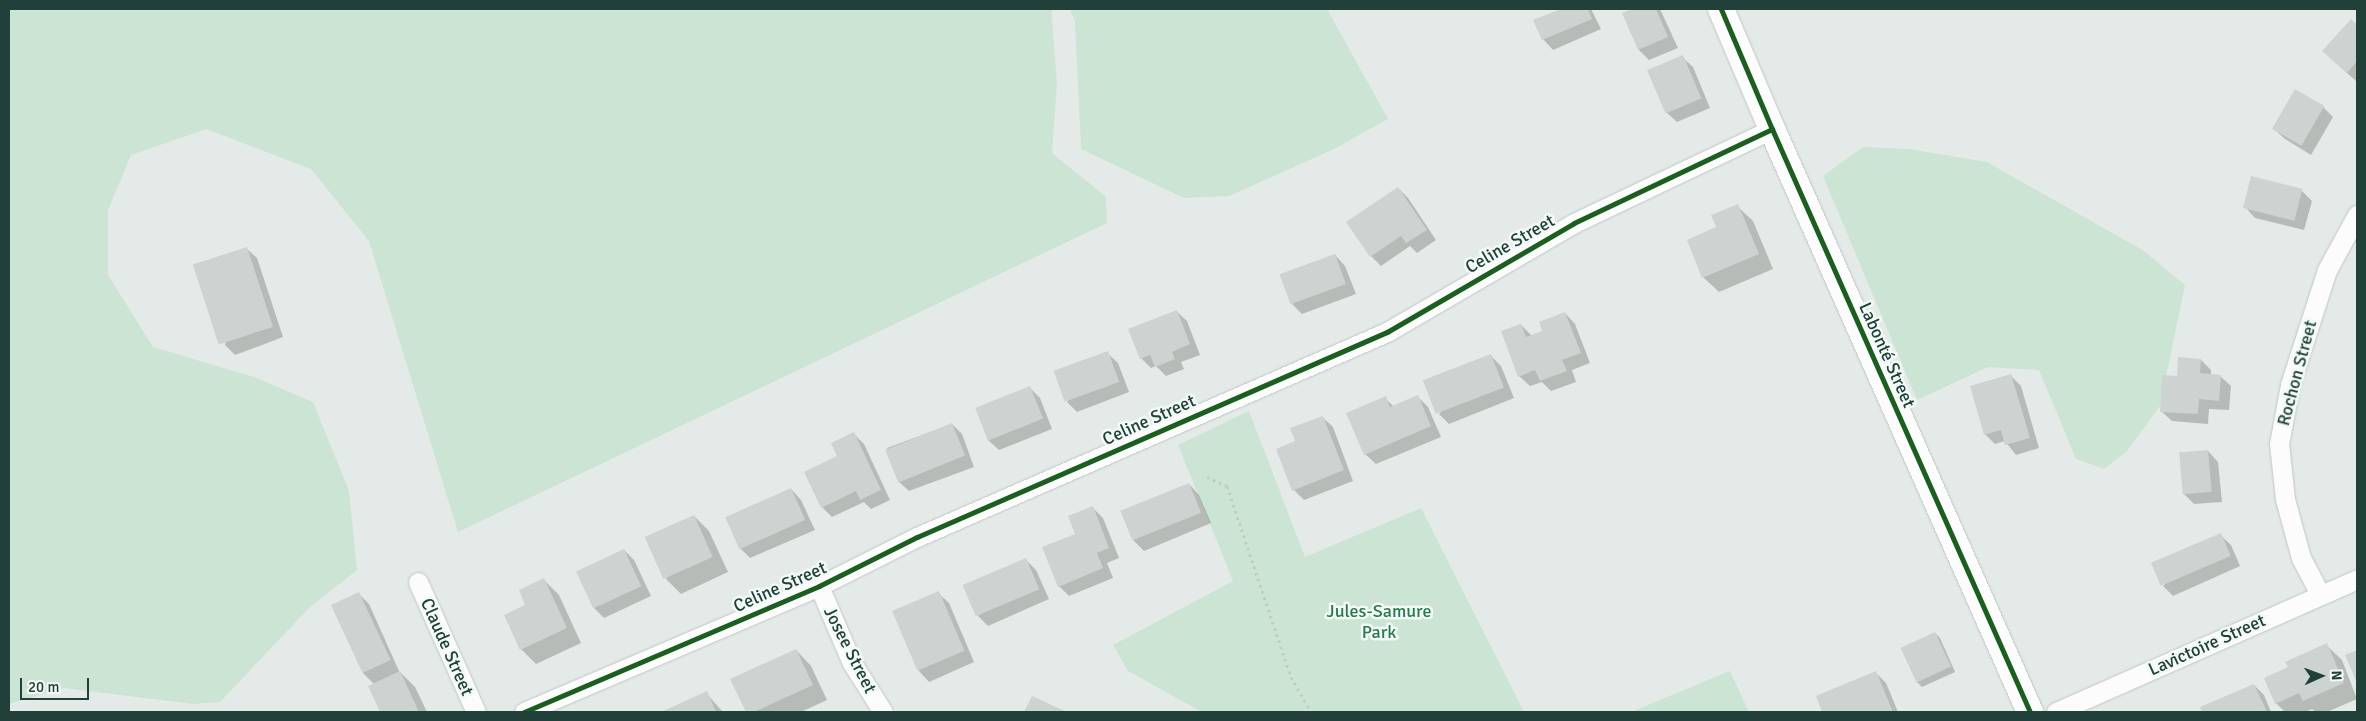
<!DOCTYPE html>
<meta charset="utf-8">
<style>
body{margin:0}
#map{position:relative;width:2366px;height:721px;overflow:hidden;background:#e4eae7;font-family:Signika,sans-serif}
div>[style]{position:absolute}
.green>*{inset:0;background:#cce4d4}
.shadow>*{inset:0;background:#0003}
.building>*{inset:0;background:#ccd3d0;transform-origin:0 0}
.path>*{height:3px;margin-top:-1.5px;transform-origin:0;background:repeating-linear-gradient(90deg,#c1cac8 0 2.5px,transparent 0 6.5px)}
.roads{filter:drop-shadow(0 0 1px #c1c7c5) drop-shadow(0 0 1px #c1c7c5)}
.street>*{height:19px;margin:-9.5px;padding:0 9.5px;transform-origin:9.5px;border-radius:9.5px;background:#fbfcfb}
.secondary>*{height:26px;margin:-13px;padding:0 13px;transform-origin:13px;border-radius:13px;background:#fbfcfb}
.cycleway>*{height:5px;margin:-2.5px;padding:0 2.5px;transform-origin:2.5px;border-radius:2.5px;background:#1b5e20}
span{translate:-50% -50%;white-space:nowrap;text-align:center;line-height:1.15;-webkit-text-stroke:5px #f2f9f6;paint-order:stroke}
.street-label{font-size:18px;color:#204039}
.park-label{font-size:18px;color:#277a4b}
.frame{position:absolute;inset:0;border:10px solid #204039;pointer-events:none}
.north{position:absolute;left:2296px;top:651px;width:50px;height:50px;-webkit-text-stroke:4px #f2f9f6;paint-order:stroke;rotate:88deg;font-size:14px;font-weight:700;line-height:20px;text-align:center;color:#204039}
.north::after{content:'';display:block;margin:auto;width:18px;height:22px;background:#204039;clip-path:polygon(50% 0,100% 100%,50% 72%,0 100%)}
.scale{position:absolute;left:20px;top:678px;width:69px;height:22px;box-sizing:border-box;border:2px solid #204039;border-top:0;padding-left:6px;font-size:15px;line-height:18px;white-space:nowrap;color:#204039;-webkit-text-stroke:4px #f2f9f6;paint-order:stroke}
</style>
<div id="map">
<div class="green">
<div style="clip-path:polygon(9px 9px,1051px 9px,1057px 83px,1052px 153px,1106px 197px,1107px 223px,458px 532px,369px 241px,311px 169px,206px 129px,131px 155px,108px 210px,108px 275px,153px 347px,254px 377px,313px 402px,349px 491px,357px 570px,310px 607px,220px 702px,193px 704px,64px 688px,9px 704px)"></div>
<div style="clip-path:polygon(1070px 9px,1327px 9px,1388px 119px,1334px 149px,1229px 196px,1184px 198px,1081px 149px,1075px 21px)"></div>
<div style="clip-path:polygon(1863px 147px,1909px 149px,1987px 162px,2144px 251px,2185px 285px,2160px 406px,2127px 451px,2104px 469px,2076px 459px,2039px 370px,1988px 367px,1917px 400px,1823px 176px)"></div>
<div style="clip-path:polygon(1249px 411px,1305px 557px,1421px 508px,1524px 712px,1202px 712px,1128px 671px,1113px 645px,1233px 581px,1178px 445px)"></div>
<div style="clip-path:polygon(1730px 671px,1749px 712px,1631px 712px)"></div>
</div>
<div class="shadow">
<div style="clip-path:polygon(1564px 9px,1591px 9px,1601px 29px,1553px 50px,1543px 39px,1535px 21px)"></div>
<div style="clip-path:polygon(1635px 9px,1660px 9px,1678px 48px,1649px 60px,1639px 50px,1624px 14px)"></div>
<div style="clip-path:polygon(2351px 21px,2357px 26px,2357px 82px,2334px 61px)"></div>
<div style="clip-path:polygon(1682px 57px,1693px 67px,1710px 108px,1677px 122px,1666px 112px)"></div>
<div style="clip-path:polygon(2323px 107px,2333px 117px,2311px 155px,2285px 139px,2274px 129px)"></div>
<div style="clip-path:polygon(1398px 188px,1408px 198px,1436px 240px,1417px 253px,1410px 246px,1381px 266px,1371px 256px)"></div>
<div style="clip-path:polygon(2301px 190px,2312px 201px,2304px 230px,2255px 218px,2245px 207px)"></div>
<div style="clip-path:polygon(1737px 206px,1753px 221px,1773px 269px,1719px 292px,1703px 277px,1718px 228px)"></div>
<div style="clip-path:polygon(246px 248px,257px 258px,283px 337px,235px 355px,225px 345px)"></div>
<div style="clip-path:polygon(1335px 255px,1345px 266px,1356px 294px,1302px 314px,1292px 304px)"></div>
<div style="clip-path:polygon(1176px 311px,1187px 321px,1200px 355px,1181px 362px,1184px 369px,1166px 376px,1156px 366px,1151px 368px,1141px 358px)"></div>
<div style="clip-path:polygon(1565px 313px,1575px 324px,1590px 363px,1572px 370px,1576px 382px,1551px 391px,1542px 382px,1530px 386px,1519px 376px,1521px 325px,1532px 336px,1544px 331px)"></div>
<div style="clip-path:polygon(1107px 353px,1118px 363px,1129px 392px,1077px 412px,1067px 402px)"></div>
<div style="clip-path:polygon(1491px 356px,1501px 366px,1514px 398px,1449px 424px,1439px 414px)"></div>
<div style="clip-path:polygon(2201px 360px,2211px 370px,2211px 375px,2220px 376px,2231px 386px,2229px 410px,2209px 409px,2208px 424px,2172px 421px,2161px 411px)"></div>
<div style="clip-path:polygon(2011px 376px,2021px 386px,2039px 448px,2016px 455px,2005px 441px,1995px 444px,1985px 434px)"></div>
<div style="clip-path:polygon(1030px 388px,1040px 398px,1052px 429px,999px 450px,988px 440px,976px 409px)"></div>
<div style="clip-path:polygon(1418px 397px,1428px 407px,1441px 437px,1376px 464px,1365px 454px,1385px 398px,1394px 407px)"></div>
<div style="clip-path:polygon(1322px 417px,1333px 427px,1353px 481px,1304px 500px,1294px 490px)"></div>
<div style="clip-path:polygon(952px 424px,962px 434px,974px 467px,909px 491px,898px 481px,887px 448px)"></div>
<div style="clip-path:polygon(854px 434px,864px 444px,890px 500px,871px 509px,864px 502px,832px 517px,822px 507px,839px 456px)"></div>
<div style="clip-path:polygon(2208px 451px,2218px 462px,2222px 502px,2194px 504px,2184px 494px)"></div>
<div style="clip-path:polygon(1189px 484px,1199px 495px,1211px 523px,1144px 551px,1134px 541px,1122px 512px)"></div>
<div style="clip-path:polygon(791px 489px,801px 500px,815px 530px,750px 558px,740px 548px)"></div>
<div style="clip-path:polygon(1092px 507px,1103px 518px,1119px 558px,1107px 563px,1113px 578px,1069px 596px,1059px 586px,1077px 534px)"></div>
<div style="clip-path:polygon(694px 516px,709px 531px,728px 572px,681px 594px,666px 579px)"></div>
<div style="clip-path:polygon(2220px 535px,2231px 545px,2240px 566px,2173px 596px,2163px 586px)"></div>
<div style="clip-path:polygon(624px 550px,634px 560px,651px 596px,604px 618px,594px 608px,577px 572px)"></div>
<div style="clip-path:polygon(1025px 559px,1036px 570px,1049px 599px,988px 626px,978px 616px)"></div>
<div style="clip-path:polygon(544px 580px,559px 595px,581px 643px,536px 664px,521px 649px,527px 605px)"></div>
<div style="clip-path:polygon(938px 593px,949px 603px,974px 662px,929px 682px,919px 671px,894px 612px)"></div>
<div style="clip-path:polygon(359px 594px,369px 604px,399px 671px,415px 687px,427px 712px,381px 712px,369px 686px,374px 684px,363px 673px)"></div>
<div style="clip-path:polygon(1935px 633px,1940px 638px,1955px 672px,1922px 687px,1917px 682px)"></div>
<div style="clip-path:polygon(2326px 645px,2342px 660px,2357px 699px,2327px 712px,2316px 712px,2312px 709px,2305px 712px,2285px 712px,2276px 703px,2289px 668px)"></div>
<div style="clip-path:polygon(796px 650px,811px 666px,827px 700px,801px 712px,747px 712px,732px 680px)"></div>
<div style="clip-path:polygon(1876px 673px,1886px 683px,1898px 712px,1824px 712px,1817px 697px)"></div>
<div style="clip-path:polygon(2254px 685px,2264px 695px,2271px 712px,2204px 712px,2202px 708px)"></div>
<div style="clip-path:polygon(706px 693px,723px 712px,664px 712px)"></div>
</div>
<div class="building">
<div style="clip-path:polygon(1561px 9px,1588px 9px,1592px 19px,1542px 40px,1533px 20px)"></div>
<div style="clip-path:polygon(1632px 9px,1656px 9px,1668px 37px,1638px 50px,1622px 13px)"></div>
<div style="clip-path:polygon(2351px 19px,2357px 25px,2357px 61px,2347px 73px,2322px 51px)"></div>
<div style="left:1683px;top:55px;width:47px;height:39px;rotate:67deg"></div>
<div style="left:2295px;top:89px;width:34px;height:46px;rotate:30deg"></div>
<div style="left:2251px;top:176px;width:53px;height:33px;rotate:14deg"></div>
<div style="clip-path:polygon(1398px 187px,1427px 230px,1406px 243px,1401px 236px,1370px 257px,1346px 222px)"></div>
<div style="clip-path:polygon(1738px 204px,1759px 254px,1702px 278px,1687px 240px,1716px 227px,1711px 215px)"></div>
<div style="left:247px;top:247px;width:84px;height:57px;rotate:72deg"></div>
<div style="left:1335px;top:254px;width:32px;height:59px;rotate:70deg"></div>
<div style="clip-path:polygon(1177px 310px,1190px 344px,1172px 352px,1175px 359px,1155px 367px,1150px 355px,1140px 359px,1128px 329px)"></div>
<div style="clip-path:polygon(1565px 312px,1581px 353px,1562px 360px,1567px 371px,1540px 381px,1535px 370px,1518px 377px,1501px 331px,1521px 324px,1526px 337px,1542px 331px,1539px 322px)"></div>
<div style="left:1108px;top:351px;width:33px;height:58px;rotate:70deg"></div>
<div style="left:1491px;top:354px;width:36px;height:73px;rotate:69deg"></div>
<div style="clip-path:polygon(2178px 357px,2201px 359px,2200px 373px,2221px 375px,2219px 401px,2199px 399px,2198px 414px,2160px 412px,2162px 375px,2177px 376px)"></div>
<div style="clip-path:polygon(2011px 374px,2030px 438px,2005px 445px,2001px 430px,1984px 435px,1970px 386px)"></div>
<div style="left:1030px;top:386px;width:35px;height:59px;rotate:68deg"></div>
<div style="clip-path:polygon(1418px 395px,1431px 426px,1364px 455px,1346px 413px,1386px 396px,1390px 407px)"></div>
<div style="clip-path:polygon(1323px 416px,1344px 470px,1292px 491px,1276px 449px,1295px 441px,1290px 428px)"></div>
<div style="left:952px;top:423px;width:35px;height:72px;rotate:68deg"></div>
<div style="clip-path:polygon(854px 432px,881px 490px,860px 500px,856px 491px,821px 508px,804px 472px,837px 456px,831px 443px)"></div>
<div style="left:2208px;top:450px;width:42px;height:29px;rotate:85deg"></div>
<div style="left:1189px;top:483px;width:32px;height:74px;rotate:68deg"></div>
<div style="left:791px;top:488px;width:35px;height:72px;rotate:66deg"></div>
<div style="clip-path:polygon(1093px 506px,1109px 548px,1097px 553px,1103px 568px,1058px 587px,1042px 547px,1075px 534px,1068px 516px)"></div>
<div style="left:694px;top:515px;width:46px;height:54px;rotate:66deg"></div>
<div style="left:2221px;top:533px;width:25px;height:76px;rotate:67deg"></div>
<div style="left:624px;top:549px;width:41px;height:53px;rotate:65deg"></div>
<div style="left:1026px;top:558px;width:34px;height:69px;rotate:67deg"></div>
<div style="clip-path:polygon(544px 578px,567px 628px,520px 650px,504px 615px,525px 605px,519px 590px)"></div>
<div style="left:939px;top:591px;width:65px;height:51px;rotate:67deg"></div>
<div style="left:359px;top:592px;width:75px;height:31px;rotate:65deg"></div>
<div style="left:1935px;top:632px;width:38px;height:38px;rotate:65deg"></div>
<div style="clip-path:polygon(2327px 643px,2344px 683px,2303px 701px,2299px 693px,2275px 704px,2264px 678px,2288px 667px,2285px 662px)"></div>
<div style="clip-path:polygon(796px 649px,813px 685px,754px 712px,746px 712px,730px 679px)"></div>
<div style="clip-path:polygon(2357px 650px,2357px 683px,2345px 655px)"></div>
<div style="clip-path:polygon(400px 671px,419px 712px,380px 712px,368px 686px)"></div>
<div style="clip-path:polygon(1876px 671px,1893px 712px,1822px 712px,1816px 696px)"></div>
<div style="clip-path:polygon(2254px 684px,2267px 712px,2202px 712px,2200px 707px)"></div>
<div style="clip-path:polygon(707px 691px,716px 712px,661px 712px)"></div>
<div style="clip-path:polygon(1032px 696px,1067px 712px,1024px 712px)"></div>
</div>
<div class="path">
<div style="left:1207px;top:477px;width:22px;rotate:24deg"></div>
<div style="left:1227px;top:486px;width:201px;rotate:71.5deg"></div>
<div style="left:1291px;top:677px;width:40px;rotate:60.3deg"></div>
</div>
<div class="roads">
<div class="street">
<div style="left:418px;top:582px;width:142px;rotate:66deg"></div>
<div style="left:819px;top:586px;width:84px;rotate:66.8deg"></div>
<div style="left:852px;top:663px;width:58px;rotate:57.7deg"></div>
<div style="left:2320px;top:594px;width:41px;rotate:-117.8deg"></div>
<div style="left:2301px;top:558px;width:61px;rotate:-105.2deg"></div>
<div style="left:2285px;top:499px;width:55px;rotate:-96.2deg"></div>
<div style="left:2279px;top:444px;width:60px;rotate:-79.4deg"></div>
<div style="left:2290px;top:385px;width:121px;rotate:-72.2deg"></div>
<div style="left:2327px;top:270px;width:63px;rotate:-61.4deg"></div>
<div style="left:524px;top:712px;width:321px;rotate:-23.1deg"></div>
<div style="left:819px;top:586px;width:110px;rotate:-26.6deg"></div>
<div style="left:917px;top:537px;width:513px;rotate:-23.57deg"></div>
<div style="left:1387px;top:332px;width:216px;rotate:-30.2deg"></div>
<div style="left:1574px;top:223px;width:219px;rotate:-25.4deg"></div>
<div style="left:2056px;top:712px;width:329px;rotate:-23.8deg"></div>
</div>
<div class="secondary">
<div style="left:1721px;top:9px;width:130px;rotate:67deg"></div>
<div style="left:1772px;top:129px;width:638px;rotate:66.13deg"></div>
</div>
</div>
<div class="cycleway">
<div style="left:1721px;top:9px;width:130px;rotate:67deg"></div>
<div style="left:1772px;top:129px;width:638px;rotate:66.13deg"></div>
<div style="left:524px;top:712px;width:321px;rotate:-23.1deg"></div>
<div style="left:819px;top:586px;width:110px;rotate:-26.6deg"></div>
<div style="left:917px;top:537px;width:513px;rotate:-23.57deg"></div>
<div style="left:1387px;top:332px;width:216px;rotate:-30.2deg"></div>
<div style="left:1574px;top:223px;width:219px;rotate:-25.4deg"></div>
</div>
<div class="street-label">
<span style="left:1510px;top:244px;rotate:-30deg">Celine Street</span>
<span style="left:1887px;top:355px;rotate:66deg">Labonté Street</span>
<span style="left:2297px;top:373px;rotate:-75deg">Rochon Street</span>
<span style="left:1149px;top:420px;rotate:-24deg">Celine Street</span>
<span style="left:780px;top:587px;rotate:-24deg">Celine Street</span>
<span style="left:2207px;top:645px;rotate:-24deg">Lavictoire Street</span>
<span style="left:447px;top:647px;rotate:66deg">Claude Street</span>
<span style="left:850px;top:650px;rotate:63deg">Josee Street</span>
</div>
<div class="park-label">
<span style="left:1379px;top:622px">Jules-Samure<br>Park</span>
</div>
<div class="frame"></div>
<div class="north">N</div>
<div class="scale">20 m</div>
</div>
